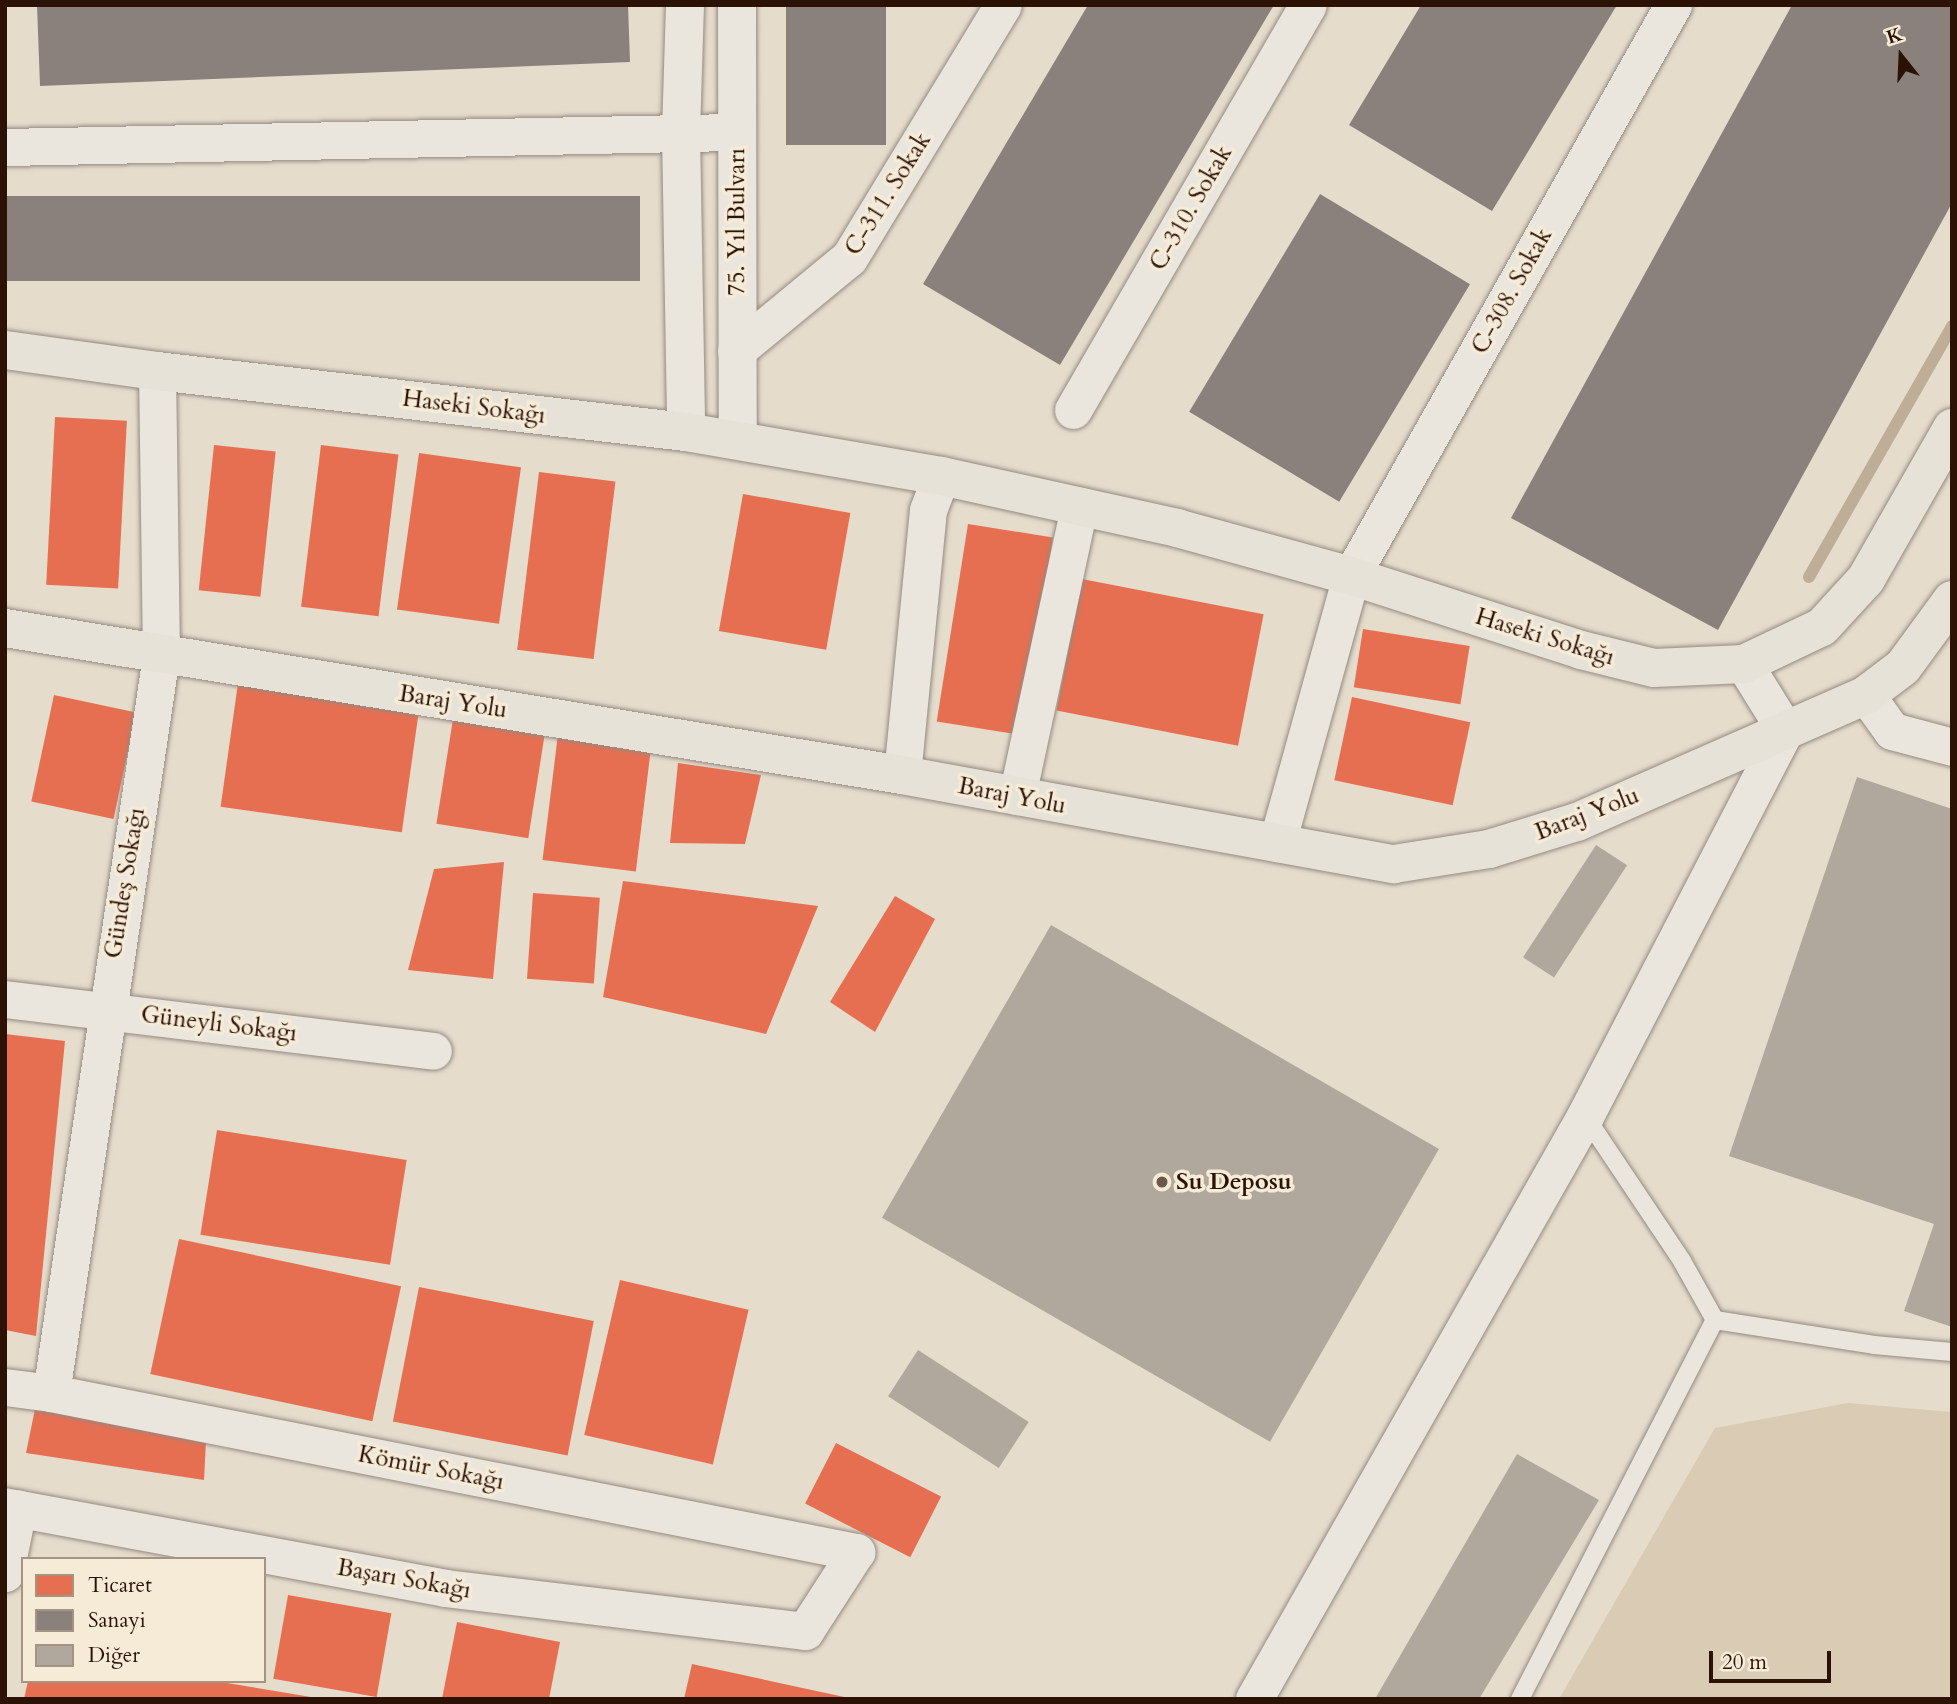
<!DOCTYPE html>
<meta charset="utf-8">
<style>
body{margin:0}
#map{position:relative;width:1957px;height:1704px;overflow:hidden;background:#e6dccc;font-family:Cardo,serif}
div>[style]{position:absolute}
.green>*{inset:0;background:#d9cbb4}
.shops>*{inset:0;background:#e76f51;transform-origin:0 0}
.industry>*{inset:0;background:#8a817c;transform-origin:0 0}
.stream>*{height:12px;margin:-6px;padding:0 6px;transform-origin:6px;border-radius:6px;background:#beae98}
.building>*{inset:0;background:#b0a89c;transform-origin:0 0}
.roads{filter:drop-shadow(0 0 2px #948a80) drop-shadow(0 0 2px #948a80)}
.service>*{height:18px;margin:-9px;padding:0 9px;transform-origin:9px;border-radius:9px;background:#eae6de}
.minor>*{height:37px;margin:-18.5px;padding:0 18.5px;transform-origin:18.5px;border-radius:18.5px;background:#eae6de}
.tertiary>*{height:38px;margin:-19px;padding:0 19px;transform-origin:19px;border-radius:19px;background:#eae6de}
.primary>*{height:38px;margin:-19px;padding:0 19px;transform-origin:19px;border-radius:19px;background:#e7e2d8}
.dots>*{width:19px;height:19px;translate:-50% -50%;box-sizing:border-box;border:4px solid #f5ebd7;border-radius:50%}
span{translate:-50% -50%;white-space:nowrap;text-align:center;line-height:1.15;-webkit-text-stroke:7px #f5ebd7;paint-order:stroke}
.street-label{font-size:24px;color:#2c1105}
.poi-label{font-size:24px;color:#2c1105;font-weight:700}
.left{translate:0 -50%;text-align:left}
.frame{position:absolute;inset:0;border:7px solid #2c1105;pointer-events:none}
.legend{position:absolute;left:21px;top:1557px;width:245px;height:126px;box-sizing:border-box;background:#f5ebd7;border:2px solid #a59483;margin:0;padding:9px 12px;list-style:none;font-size:21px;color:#2c1105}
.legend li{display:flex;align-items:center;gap:14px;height:35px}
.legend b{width:35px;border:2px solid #a59483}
.north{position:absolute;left:1866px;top:21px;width:70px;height:70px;-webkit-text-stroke:5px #f5ebd7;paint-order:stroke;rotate:342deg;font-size:19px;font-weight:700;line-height:28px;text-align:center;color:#2c1105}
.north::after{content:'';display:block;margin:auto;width:24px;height:32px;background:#2c1105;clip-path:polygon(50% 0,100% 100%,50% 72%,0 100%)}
.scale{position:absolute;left:1709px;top:1651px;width:122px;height:32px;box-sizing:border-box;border:4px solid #2c1105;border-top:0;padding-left:9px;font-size:21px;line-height:24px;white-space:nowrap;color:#2c1105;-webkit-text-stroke:5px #f5ebd7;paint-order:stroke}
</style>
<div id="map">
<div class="green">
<div style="clip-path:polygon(1848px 1403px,1952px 1412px,1952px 1699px,1559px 1699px,1715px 1428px)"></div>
</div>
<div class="shops">
<div style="left:55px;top:417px;width:72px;height:168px;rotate:3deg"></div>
<div style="left:214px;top:445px;width:62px;height:146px;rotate:6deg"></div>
<div style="left:321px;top:445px;width:78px;height:163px;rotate:7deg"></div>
<div style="left:419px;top:453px;width:103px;height:158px;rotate:8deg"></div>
<div style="left:539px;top:472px;width:77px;height:179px;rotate:7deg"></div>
<div style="left:743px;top:494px;width:109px;height:139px;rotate:10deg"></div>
<div style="left:968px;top:524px;width:86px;height:200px;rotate:9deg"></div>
<div style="left:1082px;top:579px;width:185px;height:134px;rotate:11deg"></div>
<div style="left:1363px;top:629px;width:108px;height:59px;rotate:9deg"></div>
<div style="left:238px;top:683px;width:183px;height:125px;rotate:8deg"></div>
<div style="left:54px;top:695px;width:84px;height:109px;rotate:12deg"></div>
<div style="left:1352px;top:697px;width:121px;height:85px;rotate:12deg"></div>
<div style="left:453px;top:719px;width:93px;height:106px;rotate:9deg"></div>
<div style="left:558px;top:734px;width:94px;height:127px;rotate:7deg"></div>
<div style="clip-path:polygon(678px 763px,761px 775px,745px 844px,670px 843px)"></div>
<div style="clip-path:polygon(504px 862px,493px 979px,408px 970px,434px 869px)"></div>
<div style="clip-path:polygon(623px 881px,818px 906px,766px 1034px,603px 997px)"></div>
<div style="left:533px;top:893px;width:67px;height:86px;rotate:4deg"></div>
<div style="clip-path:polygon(895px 896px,935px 919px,875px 1032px,830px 1002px)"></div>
<div style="clip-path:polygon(5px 1034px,65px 1041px,36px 1336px,5px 1330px)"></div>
<div style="left:217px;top:1130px;width:192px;height:106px;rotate:9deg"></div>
<div style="left:179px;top:1239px;width:227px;height:138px;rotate:12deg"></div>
<div style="left:620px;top:1280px;width:132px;height:159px;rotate:13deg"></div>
<div style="left:419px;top:1287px;width:178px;height:137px;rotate:11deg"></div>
<div style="clip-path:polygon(35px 1409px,206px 1441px,204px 1480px,26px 1453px)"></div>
<div style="left:836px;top:1443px;width:118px;height:68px;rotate:27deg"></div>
<div style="left:288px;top:1595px;width:105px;height:85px;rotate:10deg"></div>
<div style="clip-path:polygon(457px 1622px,560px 1642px,549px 1699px,442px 1699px)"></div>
<div style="clip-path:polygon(692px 1664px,849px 1698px,849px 1699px,684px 1699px)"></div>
<div style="clip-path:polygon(28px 1681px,215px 1681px,311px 1697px,24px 1699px)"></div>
</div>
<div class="industry">
<div style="clip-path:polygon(37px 5px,628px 5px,630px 62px,40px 86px)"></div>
<div style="left:786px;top:5px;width:100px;height:140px"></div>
<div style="clip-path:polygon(1088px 5px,1274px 5px,1060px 365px,923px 284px)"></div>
<div style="clip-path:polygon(1421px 5px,1617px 5px,1492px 211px,1349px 125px)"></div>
<div style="clip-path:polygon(1792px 5px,1952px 5px,1952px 203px,1718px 630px,1511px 518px)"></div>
<div style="left:1320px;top:194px;width:175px;height:254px;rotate:31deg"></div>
<div style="left:5px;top:196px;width:635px;height:85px"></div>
</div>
<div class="stream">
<div style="left:1809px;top:577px;width:289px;rotate:-60.3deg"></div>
</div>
<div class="building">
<div style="clip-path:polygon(1857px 777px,1952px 809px,1952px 1327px,1904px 1311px,1934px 1224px,1729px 1156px)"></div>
<div style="left:1596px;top:845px;width:37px;height:134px;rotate:33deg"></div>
<div style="left:1051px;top:925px;width:448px;height:338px;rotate:30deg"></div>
<div style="left:918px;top:1350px;width:132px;height:55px;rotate:33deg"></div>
<div style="clip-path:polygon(1517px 1454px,1599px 1500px,1479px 1699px,1375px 1699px)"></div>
</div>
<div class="roads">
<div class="service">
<div style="left:1585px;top:1116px;width:174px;rotate:56.2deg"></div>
<div style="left:1682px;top:1261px;width:68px;rotate:60.8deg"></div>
<div style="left:1715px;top:1320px;width:161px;rotate:8.9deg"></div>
<div style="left:1874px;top:1345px;width:78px;rotate:5.1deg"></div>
<div style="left:1520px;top:1699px;width:426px;rotate:-62.8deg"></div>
</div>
<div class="minor">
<div style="left:5px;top:147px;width:731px;rotate:-1.18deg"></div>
<div style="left:736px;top:351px;width:146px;rotate:-39.5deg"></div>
<div style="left:849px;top:258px;width:296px;rotate:-58.7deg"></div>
<div style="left:1073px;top:410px;width:468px;rotate:-59.9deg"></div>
<div style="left:1866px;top:695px;width:44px;rotate:54.2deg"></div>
<div style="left:1892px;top:731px;width:62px;rotate:14.9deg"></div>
<div style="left:902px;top:775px;width:266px;rotate:-84.4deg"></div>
<div style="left:928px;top:510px;width:36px;rotate:-69deg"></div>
<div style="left:1017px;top:796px;width:297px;rotate:-77.9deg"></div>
<div style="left:1277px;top:843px;width:277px;rotate:-74.5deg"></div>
<div style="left:1351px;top:576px;width:656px;rotate:-60.58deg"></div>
<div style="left:5px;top:999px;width:431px;rotate:6.9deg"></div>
<div style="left:5px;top:1387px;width:46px;rotate:7.4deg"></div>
<div style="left:51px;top:1393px;width:821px;rotate:11.17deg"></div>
<div style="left:856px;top:1552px;width:94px;rotate:122.8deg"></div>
<div style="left:805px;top:1631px;width:362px;rotate:-173.2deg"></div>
<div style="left:446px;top:1588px;width:449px;rotate:-169.5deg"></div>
<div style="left:51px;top:1393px;width:746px;rotate:-81.52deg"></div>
<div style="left:161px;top:655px;width:284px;rotate:-90.8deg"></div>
<div style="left:5px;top:1573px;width:66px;rotate:-78.7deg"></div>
<div style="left:1254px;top:1699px;width:670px;rotate:-60.41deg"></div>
<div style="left:1585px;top:1116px;width:435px;rotate:-62.6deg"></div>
<div style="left:1785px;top:730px;width:78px;rotate:-121.8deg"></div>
</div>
<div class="tertiary">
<div style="left:685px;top:5px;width:127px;rotate:91.8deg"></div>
<div style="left:681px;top:132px;width:300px;rotate:89deg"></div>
<div style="left:737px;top:5px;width:434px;rotate:89.9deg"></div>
</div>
<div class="primary">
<div style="left:5px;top:350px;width:153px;rotate:7.9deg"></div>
<div style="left:157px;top:371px;width:533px;rotate:6.58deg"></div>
<div style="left:686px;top:432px;width:259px;rotate:9.8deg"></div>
<div style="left:941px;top:476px;width:242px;rotate:12.4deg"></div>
<div style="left:1177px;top:528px;width:180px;rotate:15.4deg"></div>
<div style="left:1351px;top:576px;width:242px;rotate:17.8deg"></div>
<div style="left:1581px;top:650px;width:75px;rotate:13.9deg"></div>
<div style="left:1654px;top:668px;width:90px;rotate:-2.5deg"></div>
<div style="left:1744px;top:664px;width:86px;rotate:-25.4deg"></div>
<div style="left:1822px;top:627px;width:65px;rotate:-47.5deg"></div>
<div style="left:1866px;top:579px;width:174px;rotate:-60.3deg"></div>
<div style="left:5px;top:628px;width:909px;rotate:9.31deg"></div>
<div style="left:902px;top:775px;width:500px;rotate:10.3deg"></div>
<div style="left:1394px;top:864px;width:96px;rotate:-9deg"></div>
<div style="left:1489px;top:849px;width:92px;rotate:-17.1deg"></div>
<div style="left:1577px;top:822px;width:316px;rotate:-23.7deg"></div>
<div style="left:1866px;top:695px;width:46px;rotate:-37.1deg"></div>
<div style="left:1903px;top:667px;width:83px;rotate:-53.8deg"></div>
</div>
</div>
<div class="dots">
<div style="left:1162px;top:1182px;background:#6d584b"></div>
</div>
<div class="street-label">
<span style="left:888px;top:194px;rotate:-58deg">C-311. Sokak</span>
<span style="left:1191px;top:208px;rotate:-60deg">C-310. Sokak</span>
<span style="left:737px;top:222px;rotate:-90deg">75. Yıl Bulvarı</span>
<span style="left:1512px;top:291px;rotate:-61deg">C-308. Sokak</span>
<span style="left:474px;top:407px;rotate:7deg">Haseki Sokağı</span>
<span style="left:1545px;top:637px;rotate:17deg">Haseki Sokağı</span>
<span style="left:453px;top:702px;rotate:9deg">Baraj Yolu</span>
<span style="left:1012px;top:796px;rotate:11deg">Baraj Yolu</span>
<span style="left:1587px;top:814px;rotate:-21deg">Baraj Yolu</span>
<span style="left:125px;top:883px;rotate:-81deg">Gündeş Sokağı</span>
<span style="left:219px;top:1024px;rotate:7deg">Güneyli Sokağı</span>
<span style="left:431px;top:1468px;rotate:11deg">Kömür Sokağı</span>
<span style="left:404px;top:1579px;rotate:10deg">Başarı Sokağı</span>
</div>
<div class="poi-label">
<span class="left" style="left:1176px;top:1182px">Su Deposu</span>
</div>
<div class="frame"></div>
<ul class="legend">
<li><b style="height:19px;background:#e76f51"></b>Ticaret</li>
<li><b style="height:19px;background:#8a817c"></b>Sanayi</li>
<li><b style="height:19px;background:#b0a89c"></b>Diğer</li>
</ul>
<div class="north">K</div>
<div class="scale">20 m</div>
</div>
